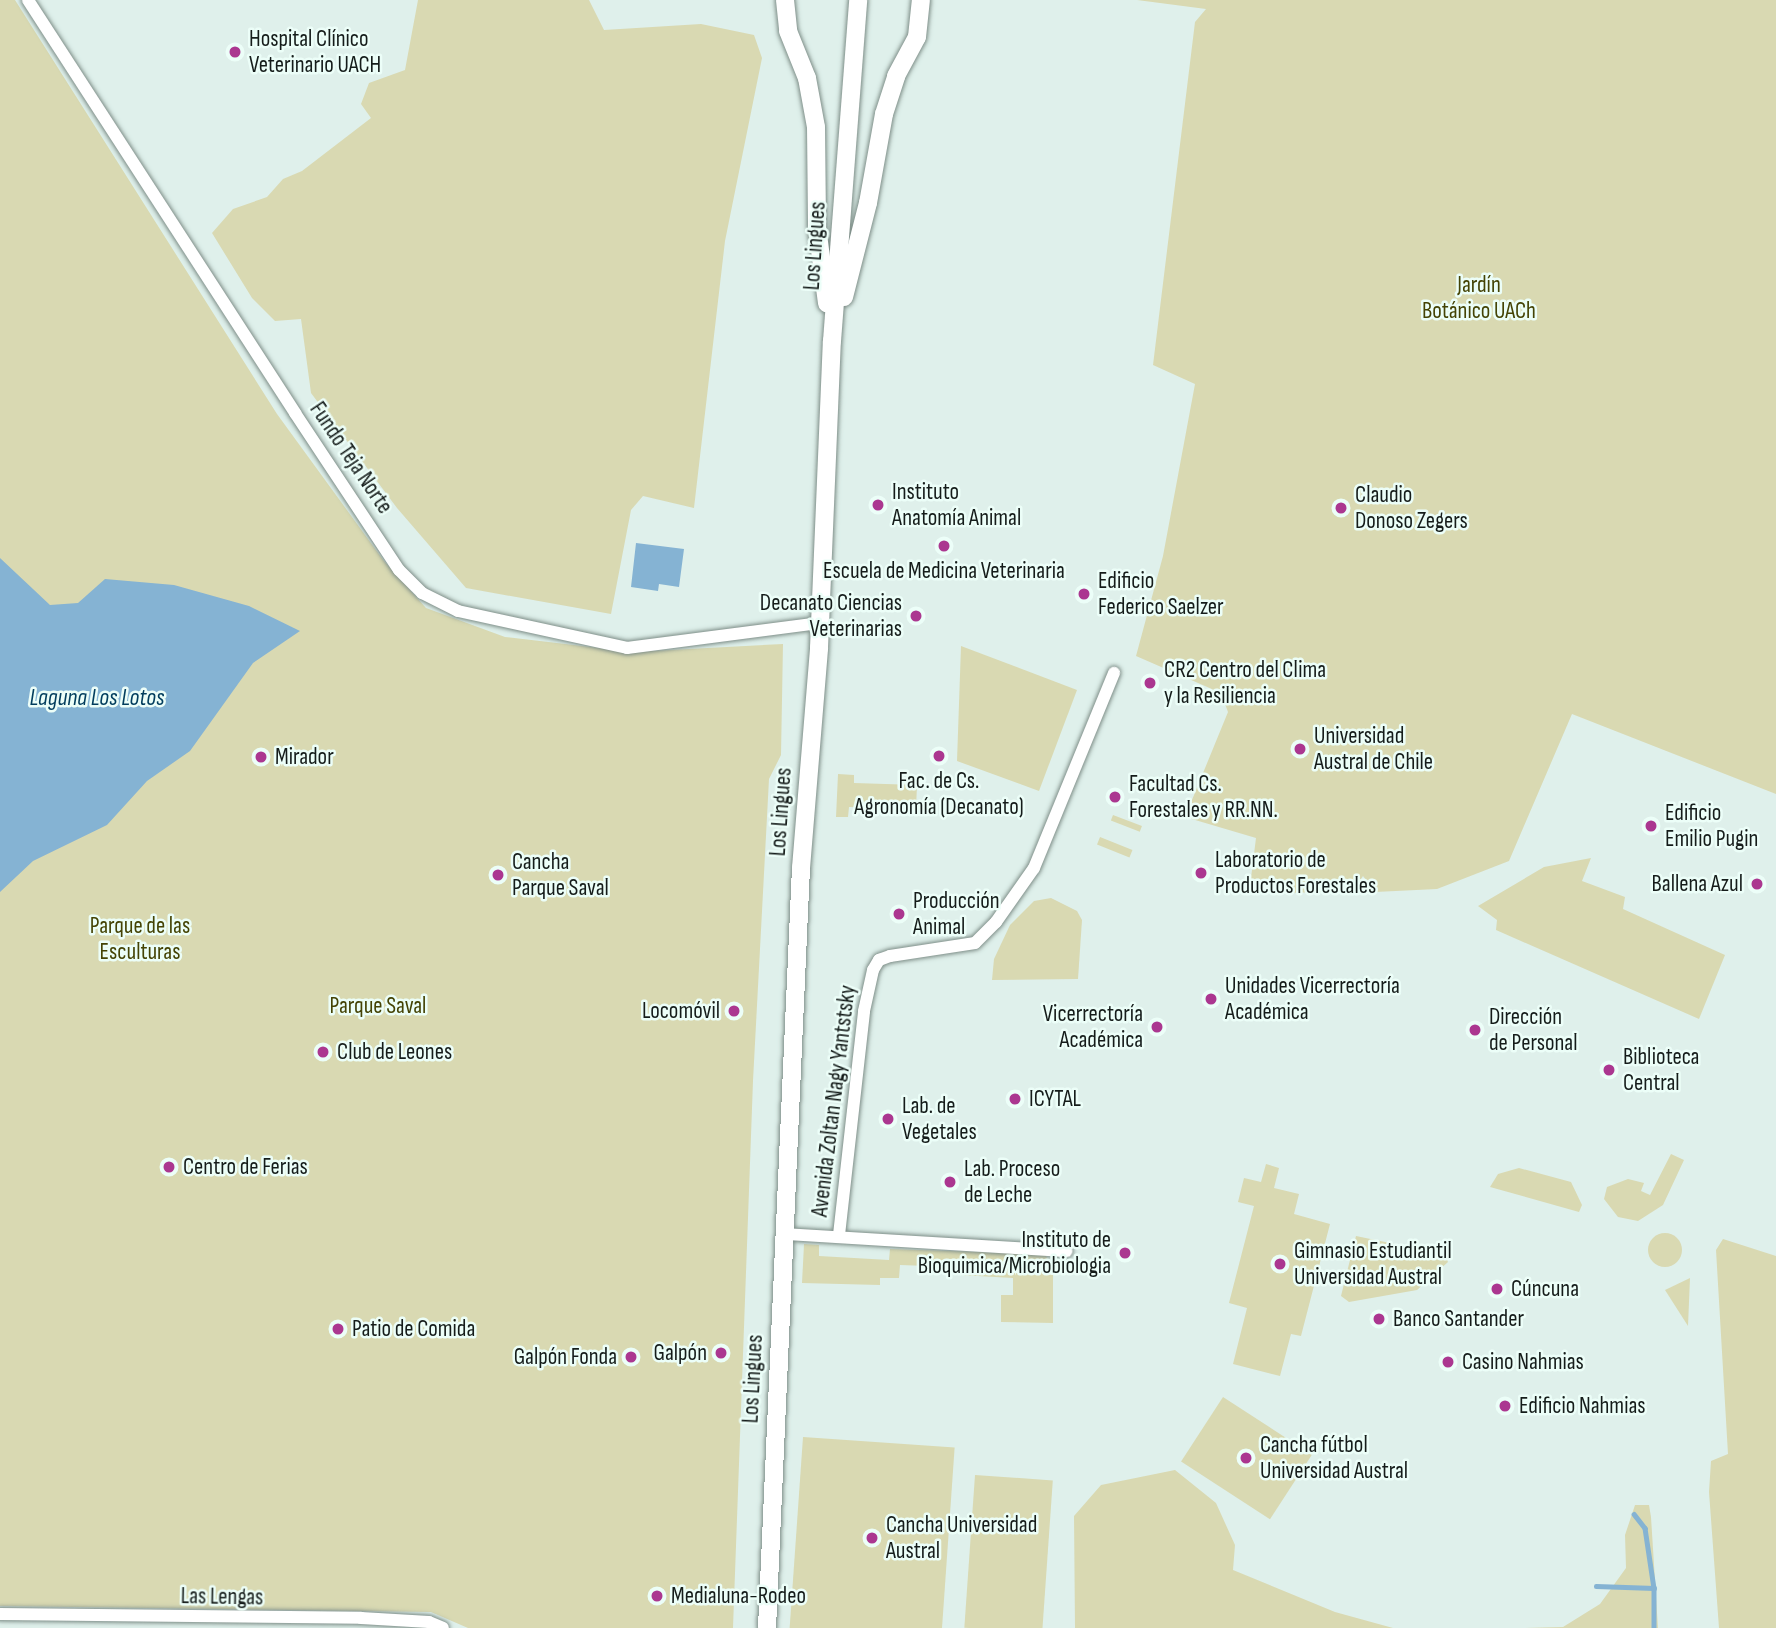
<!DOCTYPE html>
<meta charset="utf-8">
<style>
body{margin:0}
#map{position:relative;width:1776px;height:1628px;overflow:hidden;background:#dff0eb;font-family:"Sofia Sans Condensed",sans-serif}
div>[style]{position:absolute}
.green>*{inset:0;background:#d9d9b2;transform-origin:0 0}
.round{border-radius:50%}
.water>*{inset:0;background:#85b3d3}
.stream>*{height:4.5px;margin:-2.25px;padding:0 2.25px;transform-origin:2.25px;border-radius:2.25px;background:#85b3d3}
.roads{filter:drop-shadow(0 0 2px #7e8e88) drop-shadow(0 0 2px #7e8e88)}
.street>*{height:12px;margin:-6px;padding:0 6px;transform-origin:6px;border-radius:6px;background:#fff}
.secondary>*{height:18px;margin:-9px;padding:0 9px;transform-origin:9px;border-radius:9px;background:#fff}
.dots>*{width:19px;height:19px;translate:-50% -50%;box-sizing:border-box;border:4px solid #ecfef8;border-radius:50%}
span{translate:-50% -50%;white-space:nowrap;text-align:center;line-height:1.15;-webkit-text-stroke:5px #ecfef8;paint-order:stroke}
.poi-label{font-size:23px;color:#151c1a}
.left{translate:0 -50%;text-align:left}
.right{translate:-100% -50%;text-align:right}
.street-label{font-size:23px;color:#151c1a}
.park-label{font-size:23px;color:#444304}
.water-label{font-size:24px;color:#023d5d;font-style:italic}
</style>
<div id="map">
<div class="green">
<div style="clip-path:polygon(0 0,15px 0,277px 414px,384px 561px,426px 608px,505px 637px,633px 652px,783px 644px,781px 755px,769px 779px,753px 1081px,733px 1628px,468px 1628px,431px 1612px,0 1606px)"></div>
<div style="clip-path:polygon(418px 0,589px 0,604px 30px,701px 24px,754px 35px,762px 58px,725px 241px,694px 508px,643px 496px,631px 510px,611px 614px,466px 588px,397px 508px,311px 393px,301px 319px,275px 321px,252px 298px,212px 233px,233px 209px,267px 197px,283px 179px,302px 171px,371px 118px,361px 104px,369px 83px,405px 70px)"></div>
<div style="clip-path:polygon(1137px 0,1776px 0,1776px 794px,1572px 714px,1509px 861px,1437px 889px,1375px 892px,1363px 876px,1353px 891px,1249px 894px,1256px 838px,1185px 817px,1228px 712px,1221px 693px,1136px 656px,1163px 556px,1195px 384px,1153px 365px,1195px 22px,1206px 9px)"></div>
<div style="clip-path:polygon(961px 646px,1077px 690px,1039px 791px,957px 761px)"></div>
<div style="clip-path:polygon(838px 774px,854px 775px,854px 783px,917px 785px,916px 809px,849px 807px,848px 817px,836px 817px)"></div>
<div style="left:1113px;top:815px;width:31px;height:6px;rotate:21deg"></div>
<div style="left:1100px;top:837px;width:35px;height:8px;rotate:22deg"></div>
<div style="clip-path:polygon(1591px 858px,1582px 881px,1625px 897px,1623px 909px,1725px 955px,1699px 1019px,1496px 930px,1497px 920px,1478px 906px,1544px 867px)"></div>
<div style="clip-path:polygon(1051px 898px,1077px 911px,1082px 920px,1078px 979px,992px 980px,994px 959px,1010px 925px,1034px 901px)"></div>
<div style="clip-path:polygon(1671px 1154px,1684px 1160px,1663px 1205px,1638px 1221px,1618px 1217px,1604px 1199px,1607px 1187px,1628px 1179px,1644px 1183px,1641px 1191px,1650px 1195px)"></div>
<div style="clip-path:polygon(1266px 1164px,1279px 1168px,1274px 1188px,1299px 1194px,1294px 1214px,1330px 1224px,1301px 1336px,1291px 1334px,1280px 1376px,1233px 1364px,1247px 1308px,1229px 1303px,1254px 1206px,1238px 1202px,1244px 1178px,1261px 1182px)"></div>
<div style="clip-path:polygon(1519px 1168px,1571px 1182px,1582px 1205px,1579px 1212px,1490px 1187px,1498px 1174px)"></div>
<div class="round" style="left:1648px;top:1233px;width:34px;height:34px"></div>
<div style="clip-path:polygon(1356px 1236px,1429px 1251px,1440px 1246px,1448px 1262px,1417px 1290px,1349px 1302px,1341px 1296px)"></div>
<div style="clip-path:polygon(1723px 1239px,1776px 1256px,1776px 1628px,1719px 1628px,1709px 1492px,1711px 1461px,1728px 1454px,1716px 1250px)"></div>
<div style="clip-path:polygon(804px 1244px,819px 1245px,819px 1256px,889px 1260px,890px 1249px,1045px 1254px,1053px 1270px,1053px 1323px,1001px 1322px,1001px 1295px,1013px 1295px,1013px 1278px,960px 1275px,955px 1267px,900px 1265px,899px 1278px,880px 1278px,880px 1285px,802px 1283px)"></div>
<div style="clip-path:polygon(1690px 1278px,1688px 1326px,1665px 1290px)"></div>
<div style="left:1223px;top:1397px;width:106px;height:77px;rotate:33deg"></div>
<div style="left:803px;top:1437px;width:152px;height:192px;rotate:4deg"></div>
<div style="clip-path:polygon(1175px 1470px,1216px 1503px,1235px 1545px,1233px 1570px,1335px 1612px,1393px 1628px,1075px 1628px,1074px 1516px,1101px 1485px)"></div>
<div style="left:975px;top:1475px;width:78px;height:153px;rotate:4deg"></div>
<div style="clip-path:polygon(1635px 1505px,1649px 1505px,1651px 1517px,1658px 1628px,1525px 1628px,1563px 1627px,1600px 1604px,1626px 1568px,1625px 1535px)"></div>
</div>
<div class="water">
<div style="clip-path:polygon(636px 543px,684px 549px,679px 587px,659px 584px,658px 591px,631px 587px)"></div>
<div style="clip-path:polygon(0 558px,50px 605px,78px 603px,105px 579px,174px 585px,249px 606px,300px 631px,253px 663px,190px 751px,147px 781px,107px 825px,33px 861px,0 892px)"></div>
</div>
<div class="stream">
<div style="left:1634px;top:1514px;width:18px;rotate:52deg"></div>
<div style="left:1645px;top:1528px;width:61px;rotate:81.5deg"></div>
<div style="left:1654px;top:1588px;width:40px;rotate:90deg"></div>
<div style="left:1596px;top:1586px;width:58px;rotate:2deg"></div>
</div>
<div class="roads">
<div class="street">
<div style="left:28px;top:0;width:492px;rotate:57.1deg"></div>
<div style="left:295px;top:413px;width:188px;rotate:56.5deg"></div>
<div style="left:399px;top:570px;width:33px;rotate:45deg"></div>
<div style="left:422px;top:593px;width:40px;rotate:26.6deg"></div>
<div style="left:458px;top:611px;width:173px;rotate:12.3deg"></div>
<div style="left:627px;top:648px;width:195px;rotate:-7.4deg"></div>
<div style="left:785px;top:1234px;width:282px;rotate:3.5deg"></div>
<div style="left:839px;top:1235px;width:225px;rotate:-83.6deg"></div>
<div style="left:864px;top:1011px;width:42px;rotate:-77.6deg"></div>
<div style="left:873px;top:970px;width:12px;rotate:-59deg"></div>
<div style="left:879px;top:960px;width:12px;rotate:-20deg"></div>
<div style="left:890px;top:956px;width:86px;rotate:-8.7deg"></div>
<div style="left:975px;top:943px;width:30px;rotate:-45deg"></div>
<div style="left:996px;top:922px;width:66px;rotate:-54.9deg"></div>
<div style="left:1034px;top:868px;width:211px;rotate:-67.7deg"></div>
<div style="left:0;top:1614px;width:361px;rotate:0.6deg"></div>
<div style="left:361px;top:1618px;width:68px;rotate:3.4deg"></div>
<div style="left:429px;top:1622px;width:15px;rotate:23deg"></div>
</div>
<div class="secondary">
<div style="left:785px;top:0;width:31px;rotate:84deg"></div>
<div style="left:788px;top:31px;width:51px;rotate:68deg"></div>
<div style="left:807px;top:78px;width:50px;rotate:79.6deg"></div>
<div style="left:816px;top:127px;width:100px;rotate:89.4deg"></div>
<div style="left:817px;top:227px;width:77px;rotate:82.5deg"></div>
<div style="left:844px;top:297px;width:97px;rotate:-75.7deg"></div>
<div style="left:868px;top:203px;width:90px;rotate:-79.8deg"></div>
<div style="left:884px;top:114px;width:40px;rotate:-72deg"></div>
<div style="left:896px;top:76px;width:44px;rotate:-61.7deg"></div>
<div style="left:917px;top:37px;width:37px;rotate:-84deg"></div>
<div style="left:767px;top:1628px;width:761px;rotate:-87.44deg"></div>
<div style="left:801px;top:868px;width:221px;rotate:-85.3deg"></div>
<div style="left:819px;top:648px;width:307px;rotate:-87.6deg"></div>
<div style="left:832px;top:341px;width:342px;rotate:-85.6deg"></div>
</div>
</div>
<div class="dots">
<div style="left:235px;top:52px;background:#ab3790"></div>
<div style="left:878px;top:505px;background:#ab3790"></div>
<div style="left:1341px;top:508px;background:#ab3790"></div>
<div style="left:944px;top:546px;background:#ab3790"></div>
<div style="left:1084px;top:594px;background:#ab3790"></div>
<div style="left:916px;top:616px;background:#ab3790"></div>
<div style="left:1150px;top:683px;background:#ab3790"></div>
<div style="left:1300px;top:749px;background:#ab3790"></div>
<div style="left:939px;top:756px;background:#ab3790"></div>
<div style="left:261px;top:757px;background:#ab3790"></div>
<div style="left:1115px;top:797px;background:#ab3790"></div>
<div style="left:1651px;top:826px;background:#ab3790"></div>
<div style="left:1201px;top:873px;background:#ab3790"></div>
<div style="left:498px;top:875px;background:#ab3790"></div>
<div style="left:1757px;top:884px;background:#ab3790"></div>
<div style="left:899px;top:914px;background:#ab3790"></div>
<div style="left:1211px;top:999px;background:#ab3790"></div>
<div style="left:734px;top:1011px;background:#ab3790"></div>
<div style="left:1157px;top:1027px;background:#ab3790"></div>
<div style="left:1475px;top:1030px;background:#ab3790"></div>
<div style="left:323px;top:1052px;background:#ab3790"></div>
<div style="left:1609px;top:1070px;background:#ab3790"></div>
<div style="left:1015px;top:1099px;background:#ab3790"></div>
<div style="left:888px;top:1119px;background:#ab3790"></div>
<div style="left:169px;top:1167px;background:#ab3790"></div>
<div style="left:950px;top:1182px;background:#ab3790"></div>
<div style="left:1125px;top:1253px;background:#ab3790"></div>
<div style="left:1280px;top:1264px;background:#ab3790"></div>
<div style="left:1497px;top:1289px;background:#ab3790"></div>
<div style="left:1379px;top:1319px;background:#ab3790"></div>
<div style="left:338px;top:1329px;background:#ab3790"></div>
<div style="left:721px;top:1353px;background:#ab3790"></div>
<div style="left:631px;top:1357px;background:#ab3790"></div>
<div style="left:1448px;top:1362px;background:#ab3790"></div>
<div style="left:1505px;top:1406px;background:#ab3790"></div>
<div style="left:1246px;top:1458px;background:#ab3790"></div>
<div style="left:872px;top:1538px;background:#ab3790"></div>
<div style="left:657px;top:1596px;background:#ab3790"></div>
</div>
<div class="poi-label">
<span class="left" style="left:249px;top:52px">Hospital Clínico<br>Veterinario UACH</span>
<span class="left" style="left:892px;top:505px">Instituto<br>Anatomía Animal</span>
<span class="left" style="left:1355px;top:508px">Claudio<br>Donoso Zegers</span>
<span style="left:944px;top:571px">Escuela de Medicina Veterinaria</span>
<span class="left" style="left:1098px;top:594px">Edificio<br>Federico Saelzer</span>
<span class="right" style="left:902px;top:616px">Decanato Ciencias<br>Veterinarias</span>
<span class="left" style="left:1164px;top:683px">CR2 Centro del Clima<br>y la Resiliencia</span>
<span class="left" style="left:1314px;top:749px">Universidad<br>Austral de Chile</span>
<span class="left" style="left:275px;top:757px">Mirador</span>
<span style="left:939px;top:794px">Fac. de Cs.<br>Agronomía (Decanato)</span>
<span class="left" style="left:1129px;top:797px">Facultad Cs.<br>Forestales y RR.NN.</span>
<span class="left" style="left:1665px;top:826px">Edificio<br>Emilio Pugin</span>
<span class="left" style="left:1215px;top:873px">Laboratorio de<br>Productos Forestales</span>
<span class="left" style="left:512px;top:875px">Cancha<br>Parque Saval</span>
<span class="right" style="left:1743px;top:884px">Ballena Azul</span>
<span class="left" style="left:913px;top:914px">Producción<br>Animal</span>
<span class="left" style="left:1225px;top:999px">Unidades Vicerrectoría<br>Académica</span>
<span class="right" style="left:720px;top:1011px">Locomóvil</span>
<span class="right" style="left:1143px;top:1027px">Vicerrectoría<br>Académica</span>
<span class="left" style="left:1489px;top:1030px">Dirección<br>de Personal</span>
<span class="left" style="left:337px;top:1052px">Club de Leones</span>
<span class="left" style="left:1623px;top:1070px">Biblioteca<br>Central</span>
<span class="left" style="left:1029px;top:1099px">ICYTAL</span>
<span class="left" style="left:902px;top:1119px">Lab. de<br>Vegetales</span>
<span class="left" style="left:183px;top:1167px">Centro de Ferias</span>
<span class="left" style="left:964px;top:1182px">Lab. Proceso<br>de Leche</span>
<span class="right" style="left:1111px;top:1253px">Instituto de<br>Bioquimica/Microbiologia</span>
<span class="left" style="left:1294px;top:1264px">Gimnasio Estudiantil<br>Universidad Austral</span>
<span class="left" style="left:1511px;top:1289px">Cúncuna</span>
<span class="left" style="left:1393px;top:1319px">Banco Santander</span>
<span class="left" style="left:352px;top:1329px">Patio de Comida</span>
<span class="right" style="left:707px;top:1353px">Galpón</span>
<span class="right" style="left:617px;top:1357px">Galpón Fonda</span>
<span class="left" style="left:1462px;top:1362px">Casino Nahmias</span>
<span class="left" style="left:1519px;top:1406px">Edificio Nahmias</span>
<span class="left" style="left:1260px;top:1458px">Cancha fútbol<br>Universidad Austral</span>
<span class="left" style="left:886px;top:1538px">Cancha Universidad<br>Austral</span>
<span class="left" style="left:671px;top:1596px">Medialuna-Rodeo</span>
</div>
<div class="street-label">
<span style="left:815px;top:246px;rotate:-86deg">Los Lingues</span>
<span style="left:351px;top:458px;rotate:56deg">Fundo Teja Norte</span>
<span style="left:781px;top:812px;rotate:-86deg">Los Lingues</span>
<span style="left:834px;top:1101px;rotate:-83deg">Avenida Zoltan Nagy Yantstsky</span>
<span style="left:753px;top:1379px;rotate:-87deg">Los Lingues</span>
<span style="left:222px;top:1597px;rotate:1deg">Las Lengas</span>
</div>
<div class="park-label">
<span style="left:1479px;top:298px">Jardín<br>Botánico UACh</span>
<span style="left:140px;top:939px">Parque de las<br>Esculturas</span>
<span style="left:378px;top:1006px">Parque Saval</span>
</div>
<div class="water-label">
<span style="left:97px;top:698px">Laguna Los Lotos</span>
</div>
</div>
